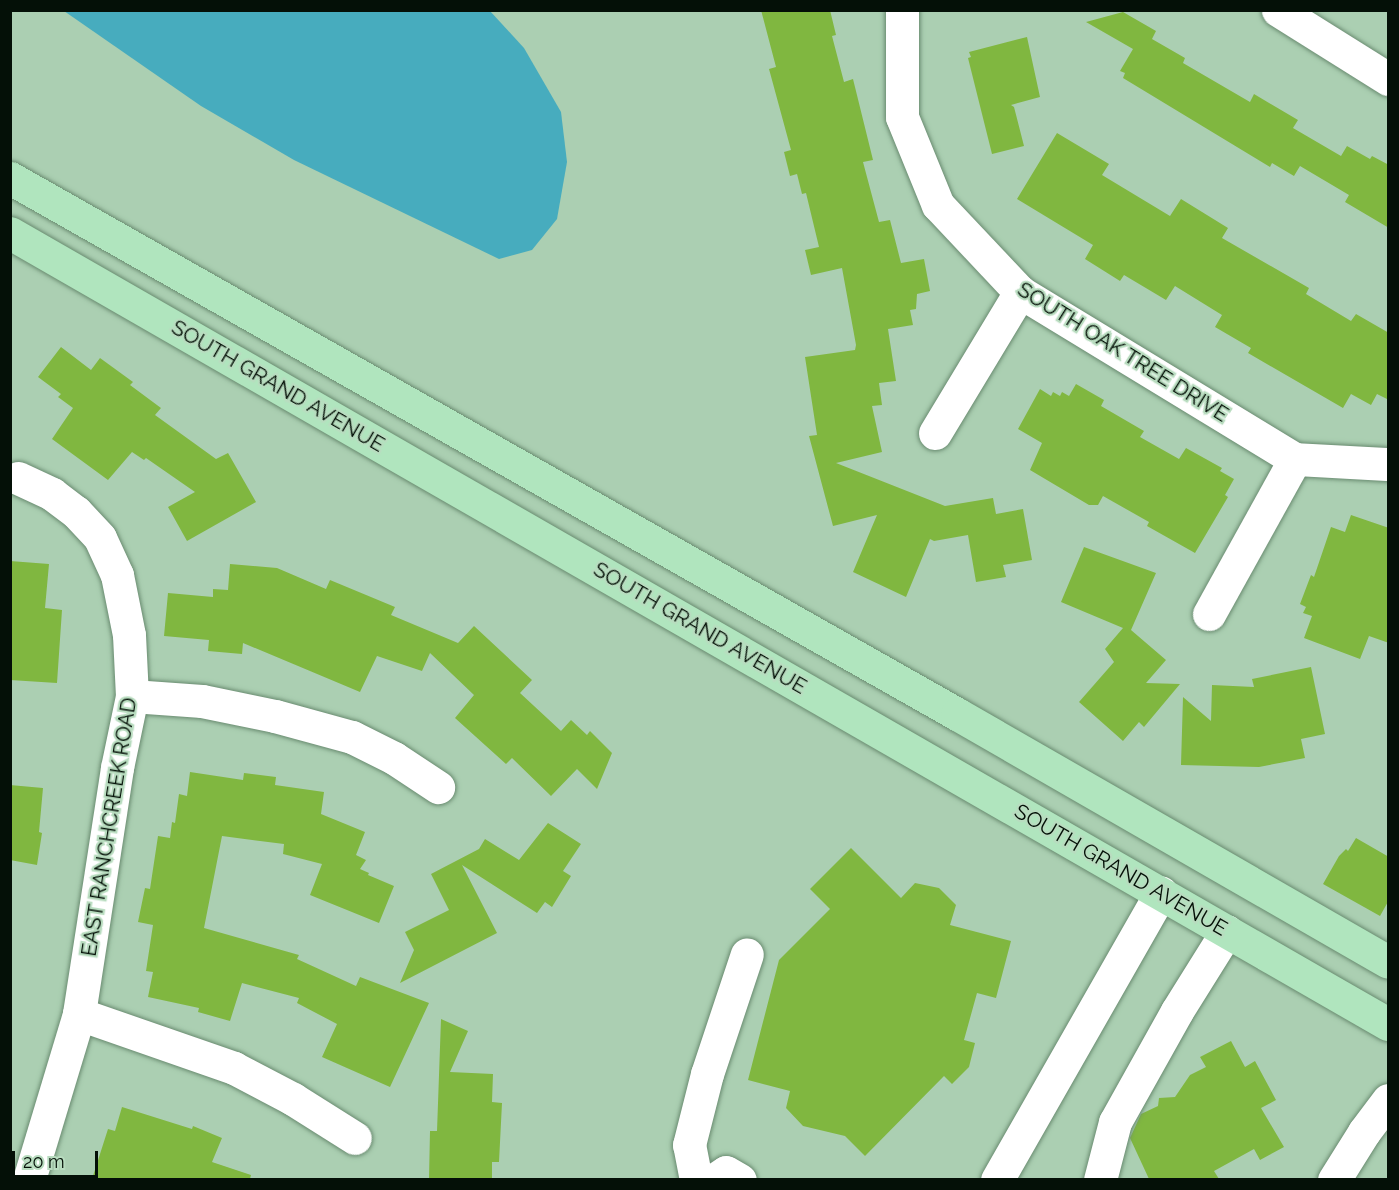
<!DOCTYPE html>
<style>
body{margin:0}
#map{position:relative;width:1399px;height:1190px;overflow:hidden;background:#abcfb2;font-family:Raleway,sans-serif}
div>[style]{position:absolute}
.water>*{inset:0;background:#47acbe}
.building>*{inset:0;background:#80b740}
.roads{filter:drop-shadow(0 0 2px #698b70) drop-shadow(0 0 2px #698b70)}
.minor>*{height:33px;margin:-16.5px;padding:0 16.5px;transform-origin:16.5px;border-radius:16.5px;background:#fff}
.major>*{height:33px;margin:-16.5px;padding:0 16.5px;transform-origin:16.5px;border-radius:16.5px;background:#b0e5be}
span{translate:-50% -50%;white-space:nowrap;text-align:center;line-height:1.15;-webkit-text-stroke:4.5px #b8dcbf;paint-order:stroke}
.street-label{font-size:21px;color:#041007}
.frame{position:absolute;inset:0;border:12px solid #041007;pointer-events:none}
.scale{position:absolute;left:12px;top:1151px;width:86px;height:27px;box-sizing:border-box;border:3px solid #041007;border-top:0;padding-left:8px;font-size:18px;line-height:21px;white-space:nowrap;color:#041007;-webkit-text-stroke:4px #b8dcbf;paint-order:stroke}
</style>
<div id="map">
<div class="water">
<div style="clip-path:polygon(64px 11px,490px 11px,524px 48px,561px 112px,567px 162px,557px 219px,532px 250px,499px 259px,294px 160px,201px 106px)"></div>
</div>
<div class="building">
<div style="clip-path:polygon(761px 10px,830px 10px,836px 35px,832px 36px,844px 82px,853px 79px,873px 160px,863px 162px,879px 222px,890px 220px,901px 263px,924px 259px,930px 291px,917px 294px,916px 309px,910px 310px,913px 325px,888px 329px,896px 381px,879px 383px,882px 405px,872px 406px,882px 452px,836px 463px,945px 506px,993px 498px,996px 514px,1023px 509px,1032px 560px,1003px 565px,1006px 577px,976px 582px,968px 535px,934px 541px,930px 539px,906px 597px,853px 572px,877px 515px,833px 526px,809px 436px,817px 435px,805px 357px,855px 350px,856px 345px,842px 268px,811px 275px,805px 250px,819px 247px,806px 193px,802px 194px,797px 174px,790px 176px,784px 152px,791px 150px,769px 69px,776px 67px)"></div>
<div style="clip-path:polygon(1123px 12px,1156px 31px,1152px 39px,1185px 58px,1183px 63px,1250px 102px,1254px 94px,1298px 120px,1293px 128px,1341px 156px,1347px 146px,1370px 159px,1372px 156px,1389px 165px,1389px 228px,1345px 202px,1349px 195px,1300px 166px,1294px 176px,1272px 163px,1270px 167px,1123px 78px,1125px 73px,1120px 71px,1133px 49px,1086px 22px)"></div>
<div style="clip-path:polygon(1027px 37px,1040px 97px,1011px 105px,1014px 107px,1024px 146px,992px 154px,968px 58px,971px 57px,969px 52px)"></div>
<div style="clip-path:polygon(1057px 133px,1109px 164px,1102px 175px,1170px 216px,1181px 199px,1228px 228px,1222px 238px,1309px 288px,1306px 294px,1351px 321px,1356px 314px,1389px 333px,1389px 400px,1377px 394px,1371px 405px,1351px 394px,1343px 408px,1248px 353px,1251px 348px,1215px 327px,1222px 315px,1175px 286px,1166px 300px,1124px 275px,1120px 281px,1085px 259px,1093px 245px,1017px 199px)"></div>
<div style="clip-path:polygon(61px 347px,91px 370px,100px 358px,133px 382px,130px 385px,161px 408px,155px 415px,216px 459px,228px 453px,256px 502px,187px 541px,168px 507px,195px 492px,146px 458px,144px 460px,132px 452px,108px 480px,52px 439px,73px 408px,58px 397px,61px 394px,38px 377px)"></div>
<div style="clip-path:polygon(1076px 384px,1104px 400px,1101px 406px,1144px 431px,1140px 437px,1179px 459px,1186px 448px,1222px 468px,1220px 471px,1234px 479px,1225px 495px,1228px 497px,1195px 553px,1147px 526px,1149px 522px,1103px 496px,1098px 505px,1089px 505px,1030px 470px,1042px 443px,1018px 429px,1040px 389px,1051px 396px,1053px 392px,1060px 396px,1062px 392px,1069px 396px)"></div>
<div style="clip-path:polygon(1351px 515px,1389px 528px,1389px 643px,1369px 636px,1360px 659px,1304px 638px,1312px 616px,1303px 613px,1306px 607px,1300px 604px,1311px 575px,1314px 577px,1331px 527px,1345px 532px)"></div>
<div style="clip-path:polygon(1084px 547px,1156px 573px,1131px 630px,1166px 660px,1146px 683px,1180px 684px,1144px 727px,1139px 722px,1123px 741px,1079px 702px,1114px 662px,1105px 649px,1123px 628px,1061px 602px)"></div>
<div style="clip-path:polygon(10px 561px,49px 564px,45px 608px,62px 610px,57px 683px,10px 680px)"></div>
<div style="clip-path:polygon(230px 564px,277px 568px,326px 589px,330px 580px,395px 607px,391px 615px,458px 643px,474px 626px,532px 680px,520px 693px,561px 731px,571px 720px,587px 735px,590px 731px,612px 753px,597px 789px,577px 769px,551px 796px,512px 758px,506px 764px,455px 718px,474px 695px,430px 653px,422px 671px,377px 656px,360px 692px,243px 643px,242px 654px,208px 651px,209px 640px,164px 636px,168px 593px,213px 597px,213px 589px,228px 590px)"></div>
<div style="clip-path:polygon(1311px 667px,1325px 734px,1301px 739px,1305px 758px,1259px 767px,1181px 765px,1183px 697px,1211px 721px,1212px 685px,1254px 687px,1252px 679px)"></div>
<div style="clip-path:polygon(190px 772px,243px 780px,244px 773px,276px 777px,275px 785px,324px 792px,321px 814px,365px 832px,356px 855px,366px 860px,360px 869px,369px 873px,368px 875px,394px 886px,379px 923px,310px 895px,322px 864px,283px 854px,284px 844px,222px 836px,204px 928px,299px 955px,297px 959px,356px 986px,360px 977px,429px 1003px,390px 1087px,322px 1057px,337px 1024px,297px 1003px,299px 998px,242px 983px,230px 1021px,198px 1012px,199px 1008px,148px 997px,153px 972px,146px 971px,153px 925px,138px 922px,145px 888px,150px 889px,158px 836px,170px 838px,172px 822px,175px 823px,179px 794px,187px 796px)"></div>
<div style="clip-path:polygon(10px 785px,43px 788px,39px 832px,42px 833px,37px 865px,10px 860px)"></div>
<div style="clip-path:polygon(548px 823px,581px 844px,563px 871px,571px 876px,552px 907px,545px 902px,537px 913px,462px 865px,497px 933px,400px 983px,414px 950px,405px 932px,449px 910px,431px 874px,479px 849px,485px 839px,519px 860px)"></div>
<div style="clip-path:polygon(1356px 838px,1389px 857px,1389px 900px,1380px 916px,1323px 884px,1339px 856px,1346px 849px,1348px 851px)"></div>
<div style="clip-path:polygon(851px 848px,901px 898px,915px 883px,939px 888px,956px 905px,950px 925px,1011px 941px,996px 998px,977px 993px,964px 1040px,975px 1043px,969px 1067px,952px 1084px,944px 1076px,865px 1156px,845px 1136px,803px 1126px,786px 1108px,790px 1091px,748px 1080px,779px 960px,830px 909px,810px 889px)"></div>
<div style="clip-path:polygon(441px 1019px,468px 1031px,450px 1072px,493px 1074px,492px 1102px,502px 1103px,499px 1162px,492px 1162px,492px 1179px,429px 1179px,430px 1131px,437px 1131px)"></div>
<div style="clip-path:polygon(1231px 1041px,1245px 1067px,1255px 1061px,1276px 1100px,1261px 1108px,1284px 1147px,1260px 1160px,1254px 1149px,1214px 1171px,1219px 1179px,1149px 1179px,1130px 1138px,1141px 1114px,1158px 1106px,1159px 1098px,1175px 1097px,1190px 1075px,1206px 1067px,1200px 1057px)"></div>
<div style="clip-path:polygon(122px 1107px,192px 1129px,193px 1126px,222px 1138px,212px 1162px,251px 1175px,250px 1179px,92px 1179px,108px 1129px,115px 1131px)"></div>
</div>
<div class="roads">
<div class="minor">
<div style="left:902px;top:10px;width:107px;rotate:90deg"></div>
<div style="left:902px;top:117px;width:95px;rotate:67.8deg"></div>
<div style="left:938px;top:205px;width:120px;rotate:46.7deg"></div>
<div style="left:1020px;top:292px;width:322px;rotate:31.3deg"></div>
<div style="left:1295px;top:459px;width:93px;rotate:3.1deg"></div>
<div style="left:1278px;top:10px;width:130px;rotate:32.1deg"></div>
<div style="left:935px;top:433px;width:165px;rotate:-58.9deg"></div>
<div style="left:18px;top:478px;width:38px;rotate:25deg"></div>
<div style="left:52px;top:494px;width:30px;rotate:37deg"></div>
<div style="left:76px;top:512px;width:35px;rotate:47deg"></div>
<div style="left:100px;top:538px;width:41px;rotate:65.3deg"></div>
<div style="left:117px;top:575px;width:61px;rotate:78.7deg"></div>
<div style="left:129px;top:635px;width:61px;rotate:87.2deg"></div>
<div style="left:132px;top:696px;width:74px;rotate:101.8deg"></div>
<div style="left:117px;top:768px;width:249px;rotate:98.8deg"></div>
<div style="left:79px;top:1014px;width:173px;rotate:106.8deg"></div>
<div style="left:1209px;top:614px;width:177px;rotate:-61deg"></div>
<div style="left:132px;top:696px;width:70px;rotate:4.1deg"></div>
<div style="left:202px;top:701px;width:75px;rotate:11.6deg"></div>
<div style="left:275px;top:716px;width:80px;rotate:15.3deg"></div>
<div style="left:352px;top:737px;width:47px;rotate:26.6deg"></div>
<div style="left:394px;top:758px;width:53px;rotate:33.4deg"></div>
<div style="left:79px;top:1014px;width:164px;rotate:19.2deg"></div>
<div style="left:234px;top:1068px;width:67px;rotate:27.7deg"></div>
<div style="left:293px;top:1099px;width:73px;rotate:32.2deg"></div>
<div style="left:696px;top:1180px;width:36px;rotate:-101deg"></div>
<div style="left:689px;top:1145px;width:73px;rotate:-75.8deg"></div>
<div style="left:707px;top:1074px;width:126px;rotate:-71.6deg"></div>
<div style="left:714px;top:1180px;width:14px;rotate:-34deg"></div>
<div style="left:726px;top:1172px;width:16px;rotate:30deg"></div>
<div style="left:997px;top:1180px;width:331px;rotate:-60.3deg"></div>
<div style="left:1100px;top:1180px;width:60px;rotate:-75.5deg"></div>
<div style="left:1115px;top:1122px;width:127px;rotate:-60.8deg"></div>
<div style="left:1177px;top:1011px;width:94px;rotate:-58deg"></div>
<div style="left:1334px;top:1180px;width:57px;rotate:-58deg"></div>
<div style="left:1364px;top:1132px;width:40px;rotate:-53deg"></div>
</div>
<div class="major">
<div style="left:10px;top:178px;width:1088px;rotate:29.51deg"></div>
<div style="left:957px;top:714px;width:497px;rotate:29.9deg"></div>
<div style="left:10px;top:233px;width:1589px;rotate:29.86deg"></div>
</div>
</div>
<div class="street-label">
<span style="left:1123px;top:352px;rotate:32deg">SOUTH OAK TREE DRIVE</span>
<span style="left:278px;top:386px;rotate:30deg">SOUTH GRAND AVENUE</span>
<span style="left:700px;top:628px;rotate:30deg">SOUTH GRAND AVENUE</span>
<span style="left:109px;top:827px;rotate:-81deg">EAST RANCHCREEK ROAD</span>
<span style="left:1121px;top:870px;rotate:30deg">SOUTH GRAND AVENUE</span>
</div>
<div class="frame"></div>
<div class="scale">20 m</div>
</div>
